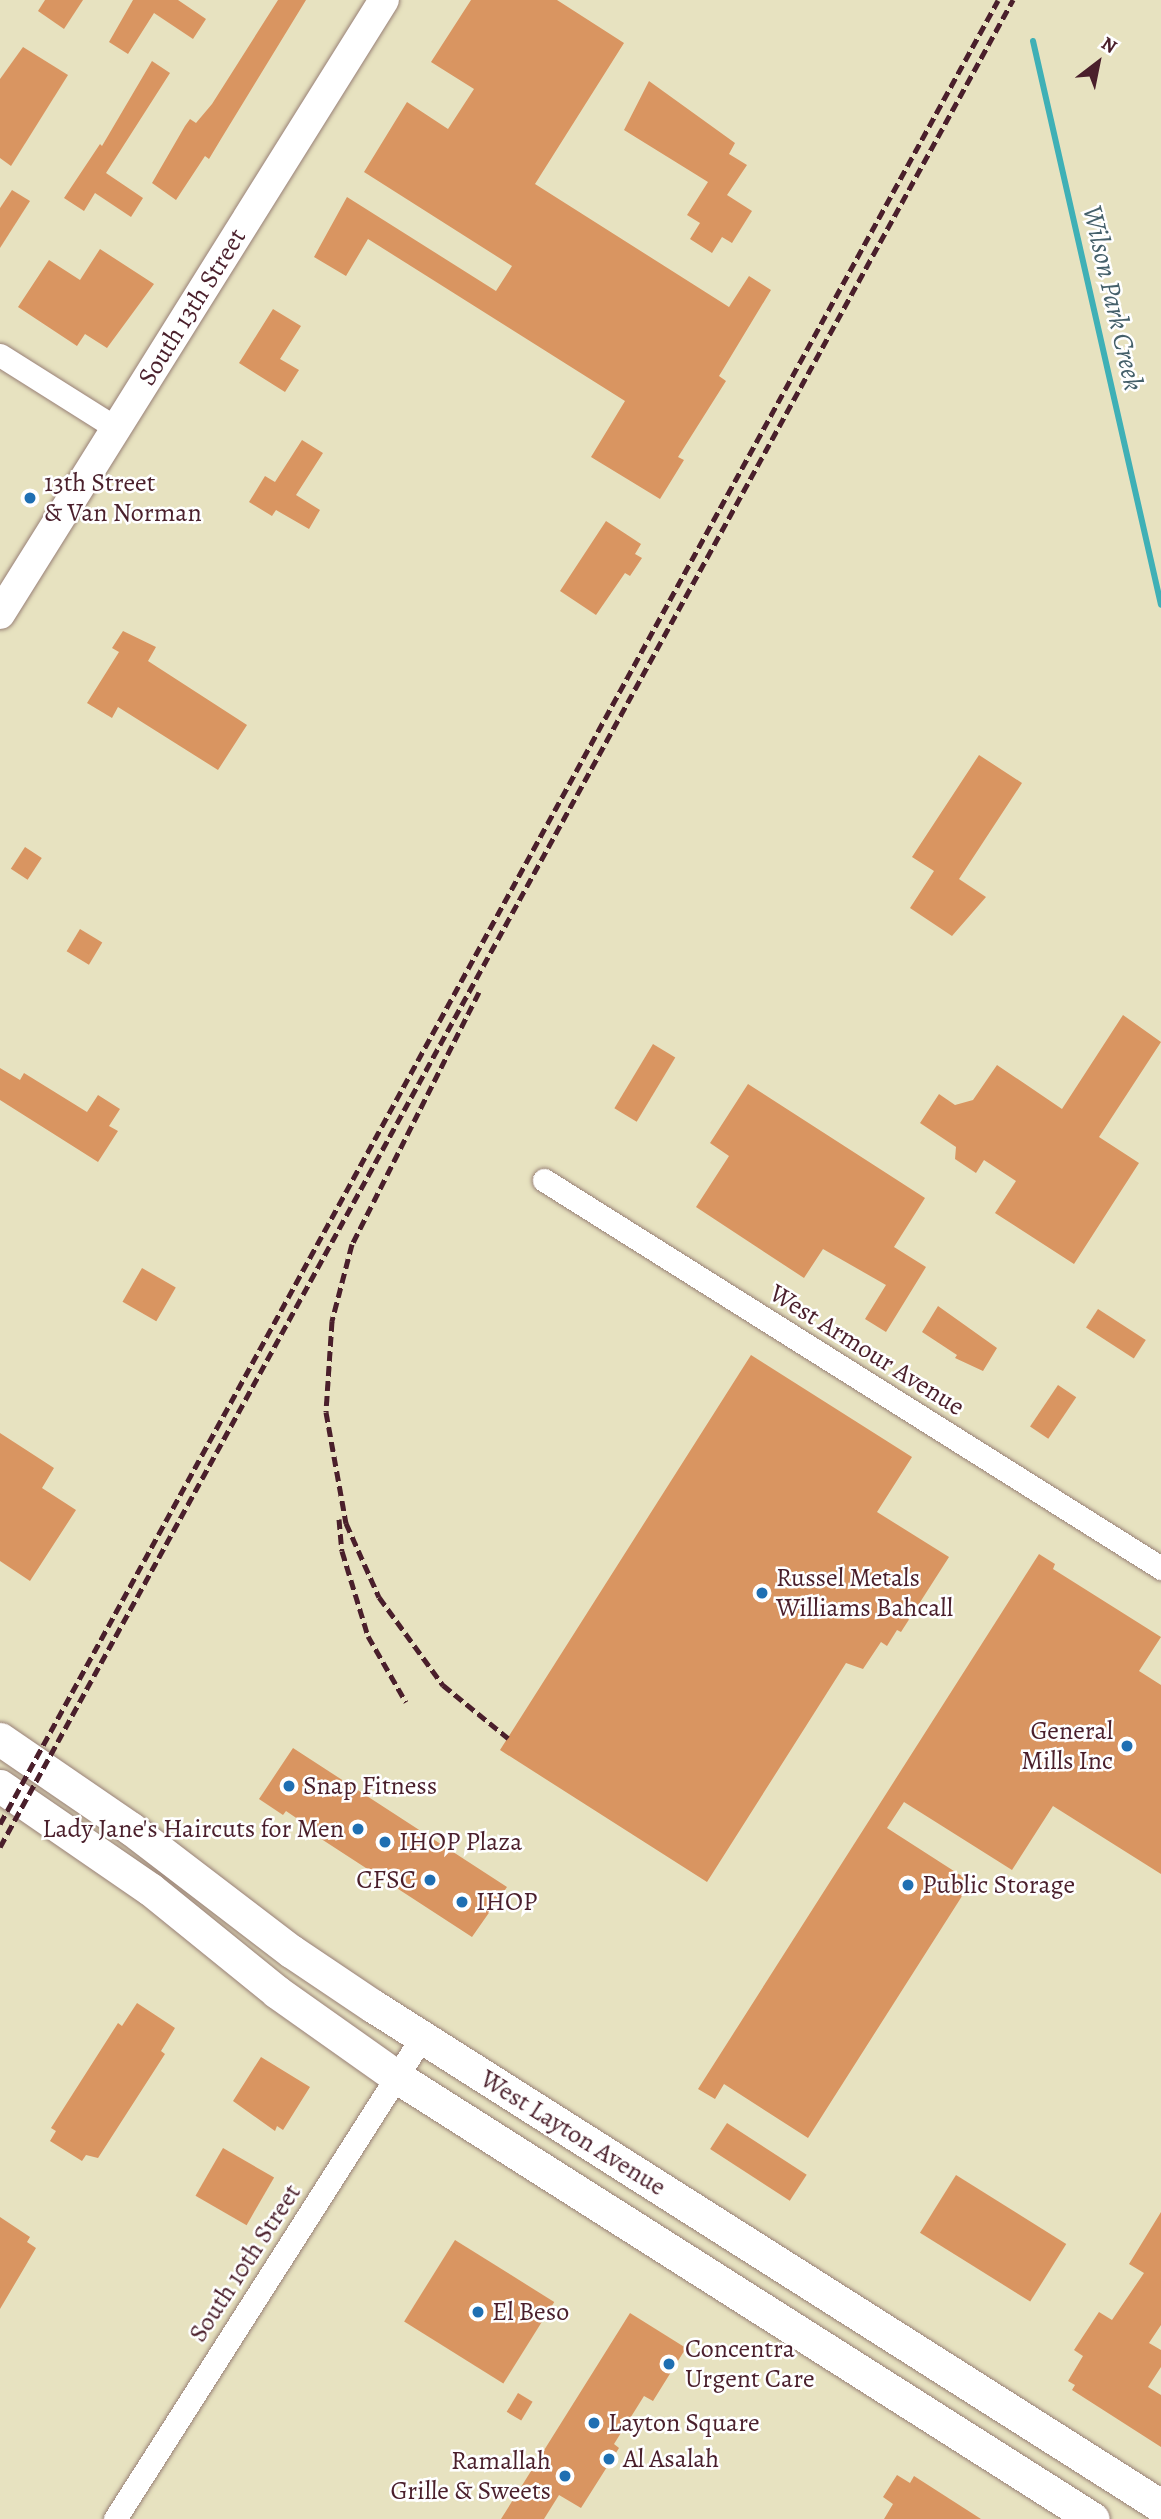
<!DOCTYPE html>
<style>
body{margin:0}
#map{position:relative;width:1161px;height:2519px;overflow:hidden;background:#e7e2c0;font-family:Alegreya,serif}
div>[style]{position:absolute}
.stream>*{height:6px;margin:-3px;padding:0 3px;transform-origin:3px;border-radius:3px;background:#3fb0b6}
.building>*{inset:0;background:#d99561;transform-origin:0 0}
.roads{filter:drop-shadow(0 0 2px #988076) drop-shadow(0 0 2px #988076)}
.minor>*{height:23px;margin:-11.5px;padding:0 11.5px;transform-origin:11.5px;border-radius:11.5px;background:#fff}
.tertiary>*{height:30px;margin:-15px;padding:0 15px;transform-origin:15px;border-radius:15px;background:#fff}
.secondary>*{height:33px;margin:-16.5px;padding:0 16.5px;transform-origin:16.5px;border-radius:16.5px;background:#fff}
.rail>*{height:5px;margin-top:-2.5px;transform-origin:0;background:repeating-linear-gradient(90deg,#4a1f2b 0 10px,transparent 0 15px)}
.dots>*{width:19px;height:19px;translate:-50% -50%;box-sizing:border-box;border:4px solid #fff;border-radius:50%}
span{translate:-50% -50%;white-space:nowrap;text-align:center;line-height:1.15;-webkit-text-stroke:5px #fff;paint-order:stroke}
.street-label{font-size:26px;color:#4a1f2b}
.poi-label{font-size:26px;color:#4a1f2b}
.left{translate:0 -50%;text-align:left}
.right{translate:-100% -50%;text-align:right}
.water-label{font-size:28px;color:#45606a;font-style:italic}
.north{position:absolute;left:1063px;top:28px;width:70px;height:70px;-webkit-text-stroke:5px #fff;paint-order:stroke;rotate:32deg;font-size:19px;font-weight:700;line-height:28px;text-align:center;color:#4a1f2b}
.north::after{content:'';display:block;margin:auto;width:24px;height:32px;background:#4a1f2b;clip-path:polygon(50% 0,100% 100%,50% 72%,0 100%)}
</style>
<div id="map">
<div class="stream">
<div style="left:1033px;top:41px;width:578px;rotate:77.21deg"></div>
</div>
<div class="building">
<div style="clip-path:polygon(45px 0,83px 0,64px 29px,38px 11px)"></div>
<div style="clip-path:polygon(133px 0,178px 0,206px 19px,193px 39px,154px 13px,128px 54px,109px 42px)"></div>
<div style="clip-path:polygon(278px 0,306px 0,221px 139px,209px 159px,205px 156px,176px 200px,152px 183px,185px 126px,190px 119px,196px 123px,212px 104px)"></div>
<div style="clip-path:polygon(471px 0,557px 0,624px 43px,535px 184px,729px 307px,749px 276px,771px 290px,719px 376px,726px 381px,678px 457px,684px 460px,660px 499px,591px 457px,625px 401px,368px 239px,346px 276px,314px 257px,347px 197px,496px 291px,512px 266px,364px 172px,407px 102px,448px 129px,474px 89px,431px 62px)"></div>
<div style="clip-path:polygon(23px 47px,68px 75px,11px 166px,0 158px,0 79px)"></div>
<div style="clip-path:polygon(152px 61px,170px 73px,106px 173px,143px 198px,131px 217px,95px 193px,84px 211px,64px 198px,100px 144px,102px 146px)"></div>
<div style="clip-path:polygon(649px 81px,735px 143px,729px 154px,747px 165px,727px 195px,752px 211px,732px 243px,722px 237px,712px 253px,690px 239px,700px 223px,687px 215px,708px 182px,624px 130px)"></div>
<div style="clip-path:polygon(12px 190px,30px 201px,0 248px,0 208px)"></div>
<div style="clip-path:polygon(100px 249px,154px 284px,107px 348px,85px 334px,77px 346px,18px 307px,49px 260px,80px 280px)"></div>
<div style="clip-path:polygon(273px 309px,301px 326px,280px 359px,299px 370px,285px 392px,239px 363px)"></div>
<div style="clip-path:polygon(302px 440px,323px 453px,296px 495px,320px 510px,309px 529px,276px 510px,272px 516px,249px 502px,265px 476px,275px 482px)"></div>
<div style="clip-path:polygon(606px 521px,641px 544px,635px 554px,642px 558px,630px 576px,625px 573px,596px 615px,560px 591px)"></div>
<div style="clip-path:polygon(123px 631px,156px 647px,148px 661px,247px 725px,218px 770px,118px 707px,112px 718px,87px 703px,119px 652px,112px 648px)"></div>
<div style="clip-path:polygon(979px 755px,1022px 783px,959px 879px,986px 897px,952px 936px,910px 908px,934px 871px,912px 857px)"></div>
<div style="left:25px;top:847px;width:20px;height:26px;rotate:33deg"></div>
<div style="left:80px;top:929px;width:26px;height:26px;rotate:31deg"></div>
<div style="clip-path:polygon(1123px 1015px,1161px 1042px,1099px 1137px,1139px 1163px,1074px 1264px,995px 1213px,1016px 1181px,984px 1160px,976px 1173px,955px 1159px,956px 1147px,920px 1123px,939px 1094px,955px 1105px,973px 1100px,997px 1065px,1062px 1109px)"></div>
<div style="left:653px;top:1044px;width:26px;height:75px;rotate:31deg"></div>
<div style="clip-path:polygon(0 1068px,20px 1080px,24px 1073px,87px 1112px,98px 1095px,120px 1109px,109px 1126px,118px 1131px,98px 1162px,0 1100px)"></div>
<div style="clip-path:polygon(748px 1084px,925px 1198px,894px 1247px,926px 1267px,886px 1332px,865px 1319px,886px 1285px,823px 1249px,804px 1278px,696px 1207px,729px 1156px,710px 1143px)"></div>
<div style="left:142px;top:1268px;width:39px;height:39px;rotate:30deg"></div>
<div style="clip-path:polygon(938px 1306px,997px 1348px,983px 1371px,955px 1358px,957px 1355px,922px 1332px)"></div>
<div style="left:1098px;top:1309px;width:57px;height:22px;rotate:33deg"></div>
<div style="clip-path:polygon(751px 1355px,912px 1457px,877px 1512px,949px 1557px,901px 1632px,897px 1630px,887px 1646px,881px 1642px,863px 1669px,846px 1663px,707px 1882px,500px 1750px)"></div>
<div style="left:1058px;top:1385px;width:22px;height:50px;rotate:34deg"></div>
<div style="clip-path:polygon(0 1433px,54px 1468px,42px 1488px,76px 1510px,30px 1581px,0 1561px)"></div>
<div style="clip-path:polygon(1039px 1554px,1055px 1564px,1053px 1569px,1161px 1637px,1139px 1671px,1161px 1685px,1161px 1874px,1053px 1806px,1012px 1870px,904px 1802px,887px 1828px,971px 1882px,808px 2138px,724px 2084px,715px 2099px,698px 2089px)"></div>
<div style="clip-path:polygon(293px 1748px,507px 1887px,472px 1937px,309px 1831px,311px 1828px,286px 1811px,283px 1815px,259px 1799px)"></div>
<div style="clip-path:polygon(137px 2003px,175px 2028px,161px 2051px,165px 2054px,98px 2158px,86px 2155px,82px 2161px,50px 2141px,56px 2131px,51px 2128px,118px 2023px,122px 2026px)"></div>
<div style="clip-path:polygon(261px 2057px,310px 2087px,283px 2130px,277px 2126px,275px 2131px,233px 2101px)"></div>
<div style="left:727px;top:2123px;width:95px;height:31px;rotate:33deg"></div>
<div style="left:223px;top:2148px;width:59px;height:55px;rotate:30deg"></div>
<div style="left:956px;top:2175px;width:130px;height:68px;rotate:32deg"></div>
<div style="clip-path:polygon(1161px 2212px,1161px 2325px,1149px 2343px,1161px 2350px,1161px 2367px,1148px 2387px,1161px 2395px,1161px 2447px,1072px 2390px,1075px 2385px,1068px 2381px,1083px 2356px,1074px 2350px,1099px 2312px,1112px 2320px,1144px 2273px,1129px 2264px)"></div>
<div style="clip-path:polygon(0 2217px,30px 2237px,27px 2242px,36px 2248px,0 2309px)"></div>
<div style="left:455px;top:2240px;width:117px;height:96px;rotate:32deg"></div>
<div style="clip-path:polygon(630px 2313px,686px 2348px,653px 2401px,644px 2396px,614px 2444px,619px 2448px,581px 2508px,559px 2495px,544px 2519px,501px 2519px)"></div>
<div style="left:518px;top:2393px;width:17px;height:22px;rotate:31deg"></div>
<div style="clip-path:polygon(897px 2475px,910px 2483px,914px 2476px,981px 2519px,884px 2519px,893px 2504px,883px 2497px)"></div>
</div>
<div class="roads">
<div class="minor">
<div style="left:0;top:355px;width:137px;rotate:32.2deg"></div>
<div style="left:544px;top:1180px;width:729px;rotate:32.16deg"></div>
<div style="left:115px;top:2519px;width:571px;rotate:-57.51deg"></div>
</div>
<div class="tertiary">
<div style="left:0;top:614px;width:724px;rotate:-57.98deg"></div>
</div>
<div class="secondary">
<div style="left:0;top:1739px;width:158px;rotate:34.4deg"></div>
<div style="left:130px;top:1828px;width:203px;rotate:37.4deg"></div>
<div style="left:291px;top:1951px;width:99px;rotate:33.9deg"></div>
<div style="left:373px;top:2006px;width:933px;rotate:32.4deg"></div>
<div style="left:0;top:1786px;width:182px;rotate:34.5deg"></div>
<div style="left:150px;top:1889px;width:164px;rotate:39deg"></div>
<div style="left:277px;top:1992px;width:147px;rotate:35.3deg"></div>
<div style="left:397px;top:2077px;width:824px;rotate:32.42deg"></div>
</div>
</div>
<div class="rail">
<div style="left:479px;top:992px;width:282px;rotate:116.7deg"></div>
<div style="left:352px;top:1244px;width:80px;rotate:104.6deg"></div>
<div style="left:332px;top:1321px;width:91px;rotate:93.8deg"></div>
<div style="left:326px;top:1412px;width:113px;rotate:79.8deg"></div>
<div style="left:346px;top:1523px;width:81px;rotate:66deg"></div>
<div style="left:379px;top:1597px;width:109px;rotate:54deg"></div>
<div style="left:443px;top:1685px;width:84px;rotate:39.2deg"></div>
<div style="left:339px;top:1519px;width:32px;rotate:85deg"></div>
<div style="left:342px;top:1551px;width:89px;rotate:73deg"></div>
<div style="left:368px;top:1636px;width:76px;rotate:60.1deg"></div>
<div style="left:0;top:1824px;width:2079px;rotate:-61.31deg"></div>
<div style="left:0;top:1847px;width:2107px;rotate:-61.26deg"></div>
</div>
<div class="dots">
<div style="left:30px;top:498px;background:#1f6fb2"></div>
<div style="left:762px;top:1593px;background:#1f6fb2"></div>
<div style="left:1127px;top:1746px;background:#1f6fb2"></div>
<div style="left:289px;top:1786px;background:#1f6fb2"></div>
<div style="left:358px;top:1829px;background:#1f6fb2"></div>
<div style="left:385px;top:1842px;background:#1f6fb2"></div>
<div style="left:430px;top:1880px;background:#1f6fb2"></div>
<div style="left:908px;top:1885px;background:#1f6fb2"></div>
<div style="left:462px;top:1902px;background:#1f6fb2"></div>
<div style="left:478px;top:2312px;background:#1f6fb2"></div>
<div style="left:669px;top:2364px;background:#1f6fb2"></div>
<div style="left:594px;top:2423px;background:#1f6fb2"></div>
<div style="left:609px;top:2459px;background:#1f6fb2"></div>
<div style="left:565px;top:2476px;background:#1f6fb2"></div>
</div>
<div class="street-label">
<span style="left:192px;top:307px;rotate:-58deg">South 13th Street</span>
<span style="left:867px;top:1350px;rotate:32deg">West Armour Avenue</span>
<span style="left:573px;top:2133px;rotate:32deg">West Layton Avenue</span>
<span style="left:245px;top:2263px;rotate:-57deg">South 10th Street</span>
</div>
<div class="poi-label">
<span class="left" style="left:44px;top:498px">13th Street<br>&amp; Van Norman</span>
<span class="left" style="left:776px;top:1593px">Russel Metals<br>Williams Bahcall</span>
<span class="right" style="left:1113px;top:1746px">General<br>Mills Inc</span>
<span class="left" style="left:303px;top:1786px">Snap Fitness</span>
<span class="right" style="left:344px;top:1829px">Lady Jane's Haircuts for Men</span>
<span class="left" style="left:399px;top:1842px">IHOP Plaza</span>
<span class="right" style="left:416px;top:1880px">CFSC</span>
<span class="left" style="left:922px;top:1885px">Public Storage</span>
<span class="left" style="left:476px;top:1902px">IHOP</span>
<span class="left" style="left:492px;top:2312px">El Beso</span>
<span class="left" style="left:685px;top:2364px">Concentra<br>Urgent Care</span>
<span class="left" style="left:608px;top:2423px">Layton Square</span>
<span class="left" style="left:623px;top:2459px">Al Asalah</span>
<span class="right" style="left:551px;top:2476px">Ramallah<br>Grille &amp; Sweets</span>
</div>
<div class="water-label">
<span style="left:1113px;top:298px;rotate:77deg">Wilson Park Creek</span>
</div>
<div class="north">N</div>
</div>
